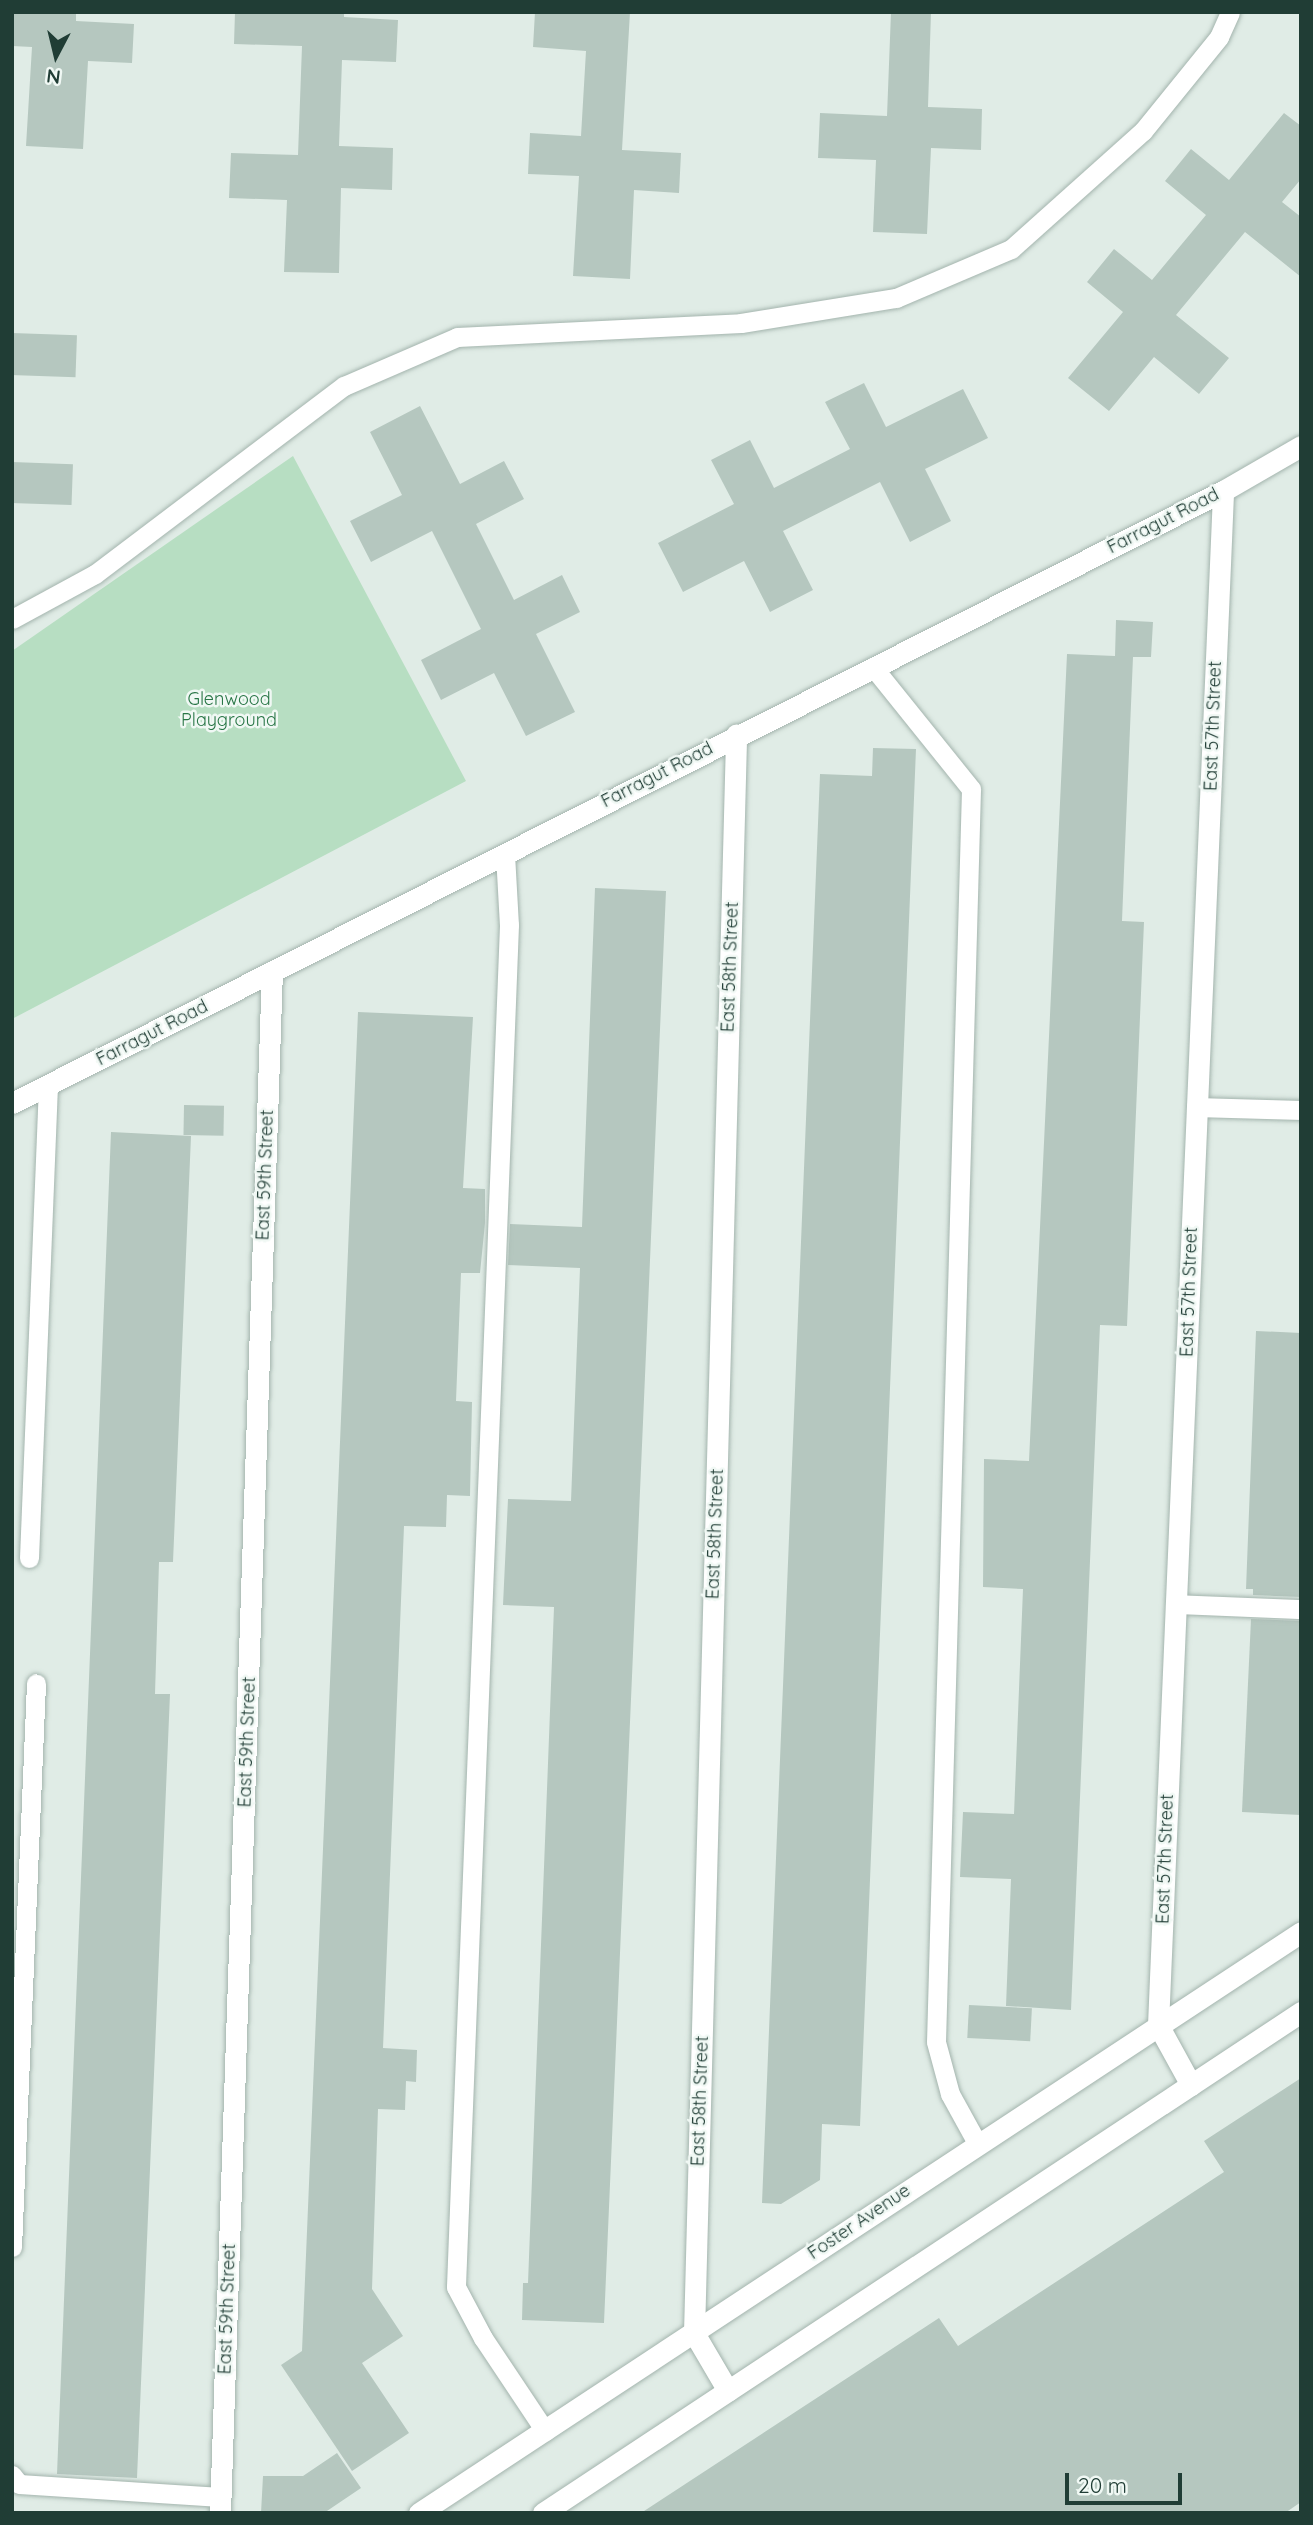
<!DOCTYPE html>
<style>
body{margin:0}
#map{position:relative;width:1313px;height:2525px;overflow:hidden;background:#e0ece6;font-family:Quicksand,sans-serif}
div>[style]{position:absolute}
.green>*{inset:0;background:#b7dec2}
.building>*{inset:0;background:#b5c7bf;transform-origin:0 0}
.roads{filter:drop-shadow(0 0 2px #a3b4ad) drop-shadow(0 0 2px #a3b4ad)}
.service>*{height:19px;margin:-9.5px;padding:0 9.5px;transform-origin:9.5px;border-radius:9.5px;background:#fff}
.minor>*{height:21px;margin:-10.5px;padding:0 10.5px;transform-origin:10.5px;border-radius:10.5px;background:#fff}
.secondary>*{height:21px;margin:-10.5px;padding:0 10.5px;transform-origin:10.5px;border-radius:10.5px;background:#fff}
span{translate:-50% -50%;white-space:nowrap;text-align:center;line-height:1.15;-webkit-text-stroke:5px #f0f8f4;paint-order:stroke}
.street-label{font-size:18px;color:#203d35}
.park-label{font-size:18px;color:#287646}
.frame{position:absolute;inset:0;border:14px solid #203d35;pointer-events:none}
.north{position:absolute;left:21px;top:21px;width:70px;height:70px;-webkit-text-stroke:5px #f0f8f4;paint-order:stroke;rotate:187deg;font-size:19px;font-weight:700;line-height:28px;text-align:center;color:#203d35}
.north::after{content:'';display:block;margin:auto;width:24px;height:32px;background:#203d35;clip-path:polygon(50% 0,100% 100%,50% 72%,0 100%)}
.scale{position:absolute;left:1065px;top:2473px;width:117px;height:32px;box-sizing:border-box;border:4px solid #203d35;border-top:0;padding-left:9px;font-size:21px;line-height:24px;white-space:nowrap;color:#203d35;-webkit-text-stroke:5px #f0f8f4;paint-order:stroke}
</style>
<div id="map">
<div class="green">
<div style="clip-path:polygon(293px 456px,466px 781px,12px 1019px,12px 651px)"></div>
</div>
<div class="building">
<div style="clip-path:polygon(12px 12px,76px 12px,76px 21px,134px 24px,132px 63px,88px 61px,83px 149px,26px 146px,32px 47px,12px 46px)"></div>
<div style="clip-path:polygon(235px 12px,344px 12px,344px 17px,398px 20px,396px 62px,342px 60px,339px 146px,393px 148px,392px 190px,341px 188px,339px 273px,284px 272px,287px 200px,229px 198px,231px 153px,298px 155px,302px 46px,234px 44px)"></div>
<div style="clip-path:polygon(535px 12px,630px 12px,622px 150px,681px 153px,679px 193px,634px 190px,630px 279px,573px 276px,579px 176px,528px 174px,530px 133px,581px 136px,586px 51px,533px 47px)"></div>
<div style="clip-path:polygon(891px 12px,931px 12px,928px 107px,982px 109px,981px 150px,931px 148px,927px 234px,873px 232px,876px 160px,818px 158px,820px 113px,887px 116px)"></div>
<div style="clip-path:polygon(1284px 113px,1301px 126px,1301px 179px,1282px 202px,1301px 217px,1301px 277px,1245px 232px,1176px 315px,1229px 358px,1199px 394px,1154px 357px,1109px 411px,1068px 378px,1123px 312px,1087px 282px,1114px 249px,1152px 280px,1206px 215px,1165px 181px,1191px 149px,1229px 180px)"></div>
<div style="left:12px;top:333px;width:65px;height:42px;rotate:2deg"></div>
<div style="clip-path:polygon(864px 383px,886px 427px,963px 389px,988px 438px,925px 469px,951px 521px,910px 542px,880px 482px,783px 531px,813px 590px,770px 612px,744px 561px,683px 592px,658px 543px,734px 504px,711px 460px,750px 440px,774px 488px,850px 449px,825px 402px)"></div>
<div style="clip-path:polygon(420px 406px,460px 484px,504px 461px,524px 499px,476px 524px,514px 600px,562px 575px,580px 612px,536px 634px,575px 712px,526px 736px,494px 673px,441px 700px,421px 660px,481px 629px,432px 531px,371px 562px,350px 521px,402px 495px,370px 432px)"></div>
<div style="left:12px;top:462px;width:61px;height:41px;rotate:2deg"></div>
<div style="clip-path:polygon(1116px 620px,1153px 622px,1151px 657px,1133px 657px,1124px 871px,1122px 921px,1144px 922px,1127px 1326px,1100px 1325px,1071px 2010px,1006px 2006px,1011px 1879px,960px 1877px,963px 1812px,1014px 1814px,1023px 1589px,983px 1587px,984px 1459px,1029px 1461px,1067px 654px,1115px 656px)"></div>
<div style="clip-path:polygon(873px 748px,916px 749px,860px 2126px,822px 2124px,820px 2180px,781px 2204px,762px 2203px,820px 774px,872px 776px)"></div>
<div style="clip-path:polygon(595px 888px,666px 891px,604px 2323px,522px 2320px,523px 2283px,528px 2283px,554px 1607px,503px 1605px,508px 1499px,571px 1501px,580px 1268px,508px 1265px,510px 1224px,582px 1227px)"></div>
<div style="clip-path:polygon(358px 1012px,473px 1017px,463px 1188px,485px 1189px,485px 1223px,480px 1273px,461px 1273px,456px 1401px,472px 1402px,470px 1496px,447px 1495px,446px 1527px,404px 1526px,383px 2048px,417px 2050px,416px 2082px,406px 2081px,405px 2110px,378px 2109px,372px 2289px,403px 2336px,362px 2363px,409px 2433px,352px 2471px,281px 2365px,302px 2351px)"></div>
<div style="left:184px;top:1105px;width:40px;height:30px;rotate:1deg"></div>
<div style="clip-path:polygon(111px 1132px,191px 1136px,173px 1562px,159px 1562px,155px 1694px,170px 1694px,137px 2478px,57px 2474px)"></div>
<div style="clip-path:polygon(1256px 1331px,1301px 1333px,1301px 1597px,1253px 1595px,1253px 1589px,1246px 1589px)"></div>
<div style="clip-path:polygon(1251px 1619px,1301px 1621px,1301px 1815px,1242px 1812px)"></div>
<div style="left:969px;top:2005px;width:63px;height:33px;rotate:3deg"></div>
<div style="clip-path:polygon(1301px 2078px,1301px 2502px,1285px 2513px,641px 2513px,939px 2318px,958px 2346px,1224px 2172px,1204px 2141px)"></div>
<div style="clip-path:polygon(337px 2453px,361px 2488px,324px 2513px,261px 2513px,263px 2476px,303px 2476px)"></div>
</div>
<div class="roads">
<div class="service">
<div style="left:12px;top:619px;width:94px;rotate:-28.5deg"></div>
<div style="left:95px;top:574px;width:312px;rotate:-37.1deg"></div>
<div style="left:344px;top:386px;width:123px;rotate:-23.4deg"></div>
<div style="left:457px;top:337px;width:284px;rotate:-2.8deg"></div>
<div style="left:741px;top:323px;width:157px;rotate:-9.2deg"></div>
<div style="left:896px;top:298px;width:125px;rotate:-23.1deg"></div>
<div style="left:1011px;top:249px;width:177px;rotate:-41.8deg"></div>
<div style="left:1143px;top:131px;width:121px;rotate:-51deg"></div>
<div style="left:1219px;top:37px;width:27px;rotate:-66deg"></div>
<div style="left:873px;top:667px;width:156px;rotate:51.2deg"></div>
<div style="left:971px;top:789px;width:1253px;rotate:91.6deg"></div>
<div style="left:936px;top:2042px;width:54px;rotate:74.9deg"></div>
<div style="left:950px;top:2094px;width:56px;rotate:61.1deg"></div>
<div style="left:505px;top:854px;width:71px;rotate:86.8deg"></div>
<div style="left:509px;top:925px;width:1363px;rotate:92.23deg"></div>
<div style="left:456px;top:2287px;width:58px;rotate:62.1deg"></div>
<div style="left:483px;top:2338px;width:112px;rotate:56.3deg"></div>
<div style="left:1196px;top:1107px;width:105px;rotate:1.6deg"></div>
<div style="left:29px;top:1558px;width:473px;rotate:-87.7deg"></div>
<div style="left:1175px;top:1604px;width:126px;rotate:2.3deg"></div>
<div style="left:12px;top:2247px;width:564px;rotate:-87.56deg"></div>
<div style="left:12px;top:2475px;width:11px;rotate:52deg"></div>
<div style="left:19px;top:2484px;width:202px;rotate:3.7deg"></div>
</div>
<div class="minor">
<div style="left:12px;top:1103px;width:1357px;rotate:-26.81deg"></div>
<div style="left:1223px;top:491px;width:90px;rotate:-30deg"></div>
<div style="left:1191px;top:2085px;width:68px;rotate:-118.8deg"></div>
<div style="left:1158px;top:2025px;width:1535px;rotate:-87.57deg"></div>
<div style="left:694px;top:2333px;width:1599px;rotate:-88.49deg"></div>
<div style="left:220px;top:2513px;width:1542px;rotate:-88.07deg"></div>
</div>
<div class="secondary">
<div style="left:694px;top:2333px;width:67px;rotate:59.6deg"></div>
<div style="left:419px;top:2513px;width:1056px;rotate:-33.37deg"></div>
<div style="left:543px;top:2513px;width:909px;rotate:-33.46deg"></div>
</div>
</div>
<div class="street-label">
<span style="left:1163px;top:521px;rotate:-27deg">Farragut Road</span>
<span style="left:1213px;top:726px;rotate:-88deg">East 57th Street</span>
<span style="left:657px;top:775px;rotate:-27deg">Farragut Road</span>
<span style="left:730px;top:967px;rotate:-88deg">East 58th Street</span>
<span style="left:152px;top:1033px;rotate:-27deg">Farragut Road</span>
<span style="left:265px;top:1175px;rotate:-88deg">East 59th Street</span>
<span style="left:1189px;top:1292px;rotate:-88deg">East 57th Street</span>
<span style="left:715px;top:1534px;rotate:-88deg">East 58th Street</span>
<span style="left:247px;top:1742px;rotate:-88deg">East 59th Street</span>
<span style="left:1165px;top:1859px;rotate:-88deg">East 57th Street</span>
<span style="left:700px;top:2101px;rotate:-88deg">East 58th Street</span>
<span style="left:859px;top:2222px;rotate:-34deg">Foster Avenue</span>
<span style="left:227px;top:2309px;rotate:-88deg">East 59th Street</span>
</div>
<div class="park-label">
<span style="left:229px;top:710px">Glenwood<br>Playground</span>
</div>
<div class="frame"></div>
<div class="north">N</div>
<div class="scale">20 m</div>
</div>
